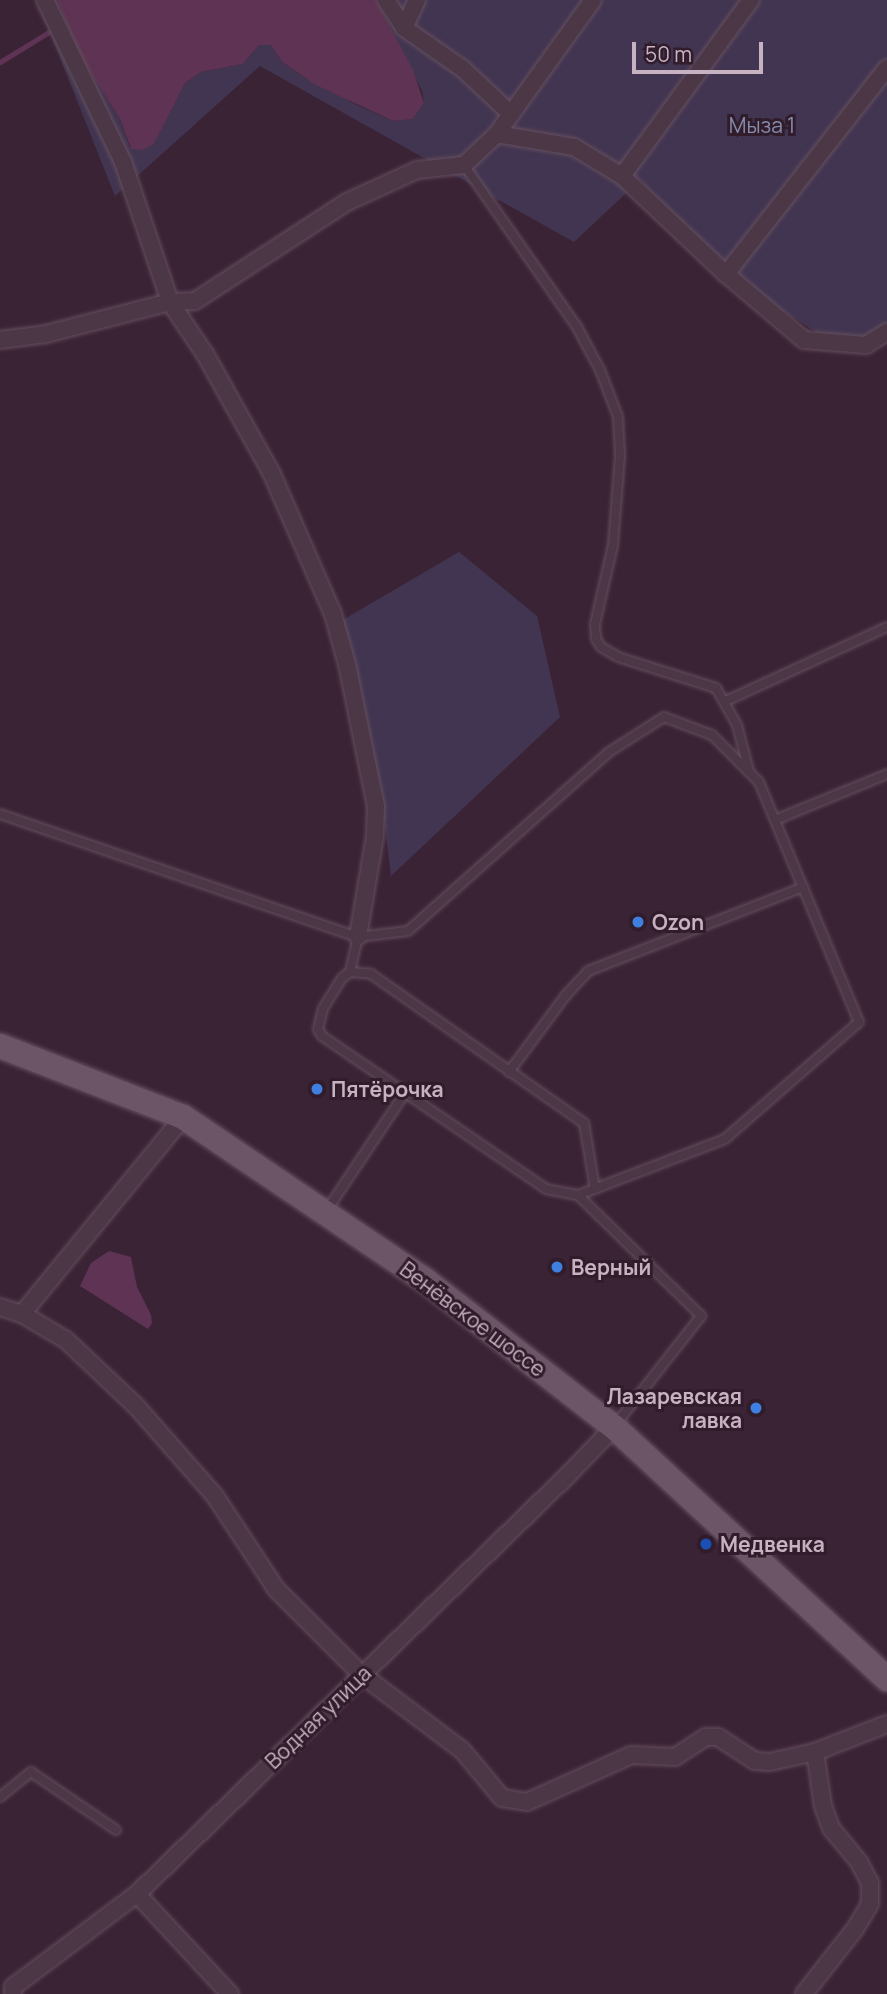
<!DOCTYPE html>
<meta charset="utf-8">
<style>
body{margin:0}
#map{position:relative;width:887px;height:1994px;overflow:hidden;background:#3b2336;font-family:Manrope,sans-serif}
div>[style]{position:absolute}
.green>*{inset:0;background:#423551}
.water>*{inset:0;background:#5e3353}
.stream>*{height:5px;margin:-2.5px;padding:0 2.5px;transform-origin:2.5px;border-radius:2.5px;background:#5e3353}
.roads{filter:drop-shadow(0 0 2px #644f5e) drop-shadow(0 0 2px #644f5e)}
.lane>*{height:8px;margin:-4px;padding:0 4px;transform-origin:4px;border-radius:4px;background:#4c3746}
.street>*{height:16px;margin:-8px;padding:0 8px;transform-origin:8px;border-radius:8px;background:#4c3746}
.primary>*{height:24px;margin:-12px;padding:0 12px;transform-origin:12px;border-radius:12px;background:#6c5566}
.dots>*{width:19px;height:19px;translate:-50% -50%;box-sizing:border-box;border:4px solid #301c2b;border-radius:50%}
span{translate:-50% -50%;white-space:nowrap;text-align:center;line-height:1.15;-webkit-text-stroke:6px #301c2b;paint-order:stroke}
.park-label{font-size:21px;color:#878bad}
.poi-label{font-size:21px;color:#c7b2c1;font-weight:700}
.left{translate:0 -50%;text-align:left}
.right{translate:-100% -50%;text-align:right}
.street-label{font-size:21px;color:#c7b2c1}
.scale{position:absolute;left:632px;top:42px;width:131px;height:32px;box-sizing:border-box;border:4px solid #c7b2c1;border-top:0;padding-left:9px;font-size:21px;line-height:24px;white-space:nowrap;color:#c7b2c1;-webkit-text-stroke:5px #301c2b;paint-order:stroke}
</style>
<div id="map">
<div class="green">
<div style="clip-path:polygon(37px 0,57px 0,83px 61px,120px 119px,130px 148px,154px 144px,185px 83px,201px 72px,243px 64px,259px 45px,271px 45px,282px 62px,299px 74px,359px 106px,393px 121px,413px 119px,424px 103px,422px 91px,376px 0,887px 0,887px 342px,824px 337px,738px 282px,640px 180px,574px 242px,260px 66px,115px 196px)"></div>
<div style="clip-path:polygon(459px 552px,537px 616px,560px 717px,391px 876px,383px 811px,341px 621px)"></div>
</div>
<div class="water">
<div style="clip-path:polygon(57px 0,376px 0,413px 70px,424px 103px,413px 119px,393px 121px,316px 85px,282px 62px,271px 45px,259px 45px,243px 64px,201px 72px,185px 83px,154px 144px,142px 150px,131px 149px,120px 119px,83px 61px)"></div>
<div style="clip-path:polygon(109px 1251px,131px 1257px,137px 1287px,151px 1315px,152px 1323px,148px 1329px,80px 1286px,91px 1263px)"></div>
</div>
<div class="stream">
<div style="left:0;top:62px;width:57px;rotate:-31.5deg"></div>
</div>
<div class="roads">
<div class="lane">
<div style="left:464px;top:165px;width:198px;rotate:55.1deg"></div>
<div style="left:577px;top:327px;width:49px;rotate:61.9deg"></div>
<div style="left:600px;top:370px;width:50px;rotate:69deg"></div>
<div style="left:618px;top:417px;width:39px;rotate:87deg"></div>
<div style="left:620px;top:456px;width:89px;rotate:94.5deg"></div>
<div style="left:613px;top:545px;width:81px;rotate:102.8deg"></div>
<div style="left:595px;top:624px;width:15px;rotate:86deg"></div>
<div style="left:596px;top:639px;width:9px;rotate:58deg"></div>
<div style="left:601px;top:647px;width:20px;rotate:30deg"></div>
<div style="left:618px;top:657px;width:103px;rotate:17.6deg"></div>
<div style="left:716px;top:688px;width:43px;rotate:60.4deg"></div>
<div style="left:737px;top:725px;width:48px;rotate:75.4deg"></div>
<div style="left:726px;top:701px;width:177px;rotate:-24.7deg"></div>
<div style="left:0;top:814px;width:379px;rotate:19deg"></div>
<div style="left:358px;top:937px;width:50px;rotate:-6.8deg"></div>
<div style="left:408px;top:931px;width:269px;rotate:-41.7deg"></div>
<div style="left:609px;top:752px;width:65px;rotate:-32.5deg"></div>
<div style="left:664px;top:717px;width:51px;rotate:20.6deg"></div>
<div style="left:712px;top:735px;width:66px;rotate:45deg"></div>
<div style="left:759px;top:782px;width:260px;rotate:67.4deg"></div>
<div style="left:859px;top:1022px;width:178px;rotate:138.9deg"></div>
<div style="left:725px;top:1139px;width:157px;rotate:159.1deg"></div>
<div style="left:578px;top:1195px;width:173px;rotate:44.5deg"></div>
<div style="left:701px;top:1316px;width:137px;rotate:128.2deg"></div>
<div style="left:775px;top:820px;width:121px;rotate:-22.3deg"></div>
<div style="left:358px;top:937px;width:36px;rotate:103deg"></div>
<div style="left:350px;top:972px;width:10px;rotate:143deg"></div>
<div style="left:342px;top:978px;width:36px;rotate:122deg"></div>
<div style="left:323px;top:1009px;width:21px;rotate:104deg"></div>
<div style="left:318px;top:1029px;width:8px;rotate:60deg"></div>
<div style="left:322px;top:1036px;width:271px;rotate:34.3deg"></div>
<div style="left:546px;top:1189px;width:33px;rotate:11deg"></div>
<div style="left:350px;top:972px;width:21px;rotate:5deg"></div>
<div style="left:371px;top:974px;width:260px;rotate:35deg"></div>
<div style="left:584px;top:1123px;width:67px;rotate:80.5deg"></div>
<div style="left:509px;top:1072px;width:96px;rotate:-53.5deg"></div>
<div style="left:566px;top:995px;width:33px;rotate:-47deg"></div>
<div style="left:588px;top:971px;width:231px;rotate:-21.3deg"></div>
<div style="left:327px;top:1210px;width:141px;rotate:-56.3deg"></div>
<div style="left:0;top:1797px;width:40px;rotate:-39deg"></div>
<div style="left:31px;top:1772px;width:103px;rotate:34.3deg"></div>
</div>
<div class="street">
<div style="left:45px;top:0;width:180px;rotate:64.3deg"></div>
<div style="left:123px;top:162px;width:148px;rotate:71.4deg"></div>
<div style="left:170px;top:302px;width:63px;rotate:56.1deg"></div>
<div style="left:205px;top:354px;width:135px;rotate:60.8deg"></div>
<div style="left:271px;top:472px;width:155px;rotate:66.4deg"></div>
<div style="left:333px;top:614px;width:52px;rotate:74.4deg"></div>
<div style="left:347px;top:664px;width:145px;rotate:78.5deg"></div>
<div style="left:376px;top:806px;width:30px;rotate:92deg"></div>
<div style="left:375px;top:836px;width:102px;rotate:99.6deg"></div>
<div style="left:386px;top:0;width:33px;rotate:57deg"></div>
<div style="left:417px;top:0;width:31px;rotate:115deg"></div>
<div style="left:404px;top:28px;width:72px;rotate:34.8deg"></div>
<div style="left:463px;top:69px;width:66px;rotate:43.2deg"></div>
<div style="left:511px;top:114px;width:24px;rotate:125deg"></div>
<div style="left:511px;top:114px;width:140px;rotate:-54.3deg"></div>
<div style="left:622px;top:176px;width:218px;rotate:-53.8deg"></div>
<div style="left:726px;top:274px;width:261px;rotate:-52deg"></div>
<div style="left:0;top:340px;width:46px;rotate:-7.4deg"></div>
<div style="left:46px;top:334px;width:128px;rotate:-14.5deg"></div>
<div style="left:170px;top:302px;width:25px;rotate:-2deg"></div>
<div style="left:195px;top:301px;width:181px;rotate:-33.1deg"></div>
<div style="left:347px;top:202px;width:77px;rotate:-24.6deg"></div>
<div style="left:417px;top:170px;width:47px;rotate:-6.1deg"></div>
<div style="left:464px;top:165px;width:45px;rotate:-43.2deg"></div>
<div style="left:497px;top:134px;width:78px;rotate:9.6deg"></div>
<div style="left:574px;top:147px;width:56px;rotate:31.1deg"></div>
<div style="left:622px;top:176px;width:143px;rotate:43.3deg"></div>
<div style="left:726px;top:274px;width:102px;rotate:40.2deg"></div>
<div style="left:804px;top:340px;width:62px;rotate:4.6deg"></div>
<div style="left:866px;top:345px;width:25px;rotate:-32deg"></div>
<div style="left:0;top:1307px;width:23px;rotate:18deg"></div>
<div style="left:22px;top:1314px;width:51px;rotate:30.6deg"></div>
<div style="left:66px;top:1340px;width:96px;rotate:43.3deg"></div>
<div style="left:136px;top:1406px;width:120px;rotate:48.7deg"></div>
<div style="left:215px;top:1496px;width:111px;rotate:56.7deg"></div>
<div style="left:276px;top:1589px;width:120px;rotate:45deg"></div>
<div style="left:361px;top:1674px;width:126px;rotate:37deg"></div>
<div style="left:462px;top:1750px;width:62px;rotate:50.2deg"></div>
<div style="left:502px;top:1798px;width:25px;rotate:9deg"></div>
<div style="left:527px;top:1802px;width:114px;rotate:-24.3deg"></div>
<div style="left:631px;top:1755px;width:44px;rotate:2.6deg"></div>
<div style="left:675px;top:1757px;width:37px;rotate:-33deg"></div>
<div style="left:706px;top:1737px;width:12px"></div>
<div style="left:718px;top:1737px;width:44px;rotate:33deg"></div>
<div style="left:755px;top:1761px;width:15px;rotate:4deg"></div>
<div style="left:770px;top:1762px;width:46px;rotate:-12.5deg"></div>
<div style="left:22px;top:1314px;width:254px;rotate:-50.7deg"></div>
<div style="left:137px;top:1894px;width:137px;rotate:47.1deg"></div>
<div style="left:13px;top:1994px;width:7px;rotate:-90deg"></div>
<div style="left:13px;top:1987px;width:155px;rotate:-36.9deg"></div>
<div style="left:137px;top:1894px;width:601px;rotate:-44.19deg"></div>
<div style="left:568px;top:1475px;width:66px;rotate:-46.2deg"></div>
<div style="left:804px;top:1994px;width:83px;rotate:-51.9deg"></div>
<div style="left:855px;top:1929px;width:29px;rotate:-59deg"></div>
<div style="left:870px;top:1904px;width:21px;rotate:-90deg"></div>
<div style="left:870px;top:1883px;width:24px;rotate:-118deg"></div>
<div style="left:859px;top:1862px;width:44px;rotate:-129.5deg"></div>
<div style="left:831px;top:1828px;width:23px;rotate:-110deg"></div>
<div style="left:823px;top:1806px;width:55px;rotate:-98.4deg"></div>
<div style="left:815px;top:1752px;width:77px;rotate:-21.3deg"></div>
</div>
<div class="primary">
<div style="left:0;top:1046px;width:196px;rotate:21.2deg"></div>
<div style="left:183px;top:1117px;width:292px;rotate:34deg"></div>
<div style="left:425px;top:1280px;width:239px;rotate:37.9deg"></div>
<div style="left:614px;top:1427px;width:372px;rotate:42.7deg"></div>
</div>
</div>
<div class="dots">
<div style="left:638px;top:922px;background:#3f7fe0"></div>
<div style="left:317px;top:1089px;background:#3f7fe0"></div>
<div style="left:557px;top:1267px;background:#3f7fe0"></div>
<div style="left:756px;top:1408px;background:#3f7fe0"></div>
<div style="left:706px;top:1544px;background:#1a4fb4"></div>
</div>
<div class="park-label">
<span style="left:762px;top:125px">Мыза 1</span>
</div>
<div class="poi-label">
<span class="left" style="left:652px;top:922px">Ozon</span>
<span class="left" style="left:331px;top:1089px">Пятёрочка</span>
<span class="left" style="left:571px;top:1267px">Верный</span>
<span class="right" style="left:742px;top:1408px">Лазаревская<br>лавка</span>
<span class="left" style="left:720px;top:1544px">Медвенка</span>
</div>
<div class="street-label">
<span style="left:473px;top:1319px;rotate:37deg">Венёвское шоссе</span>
<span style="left:318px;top:1717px;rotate:-44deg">Водная улица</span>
</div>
<div class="scale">50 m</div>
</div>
